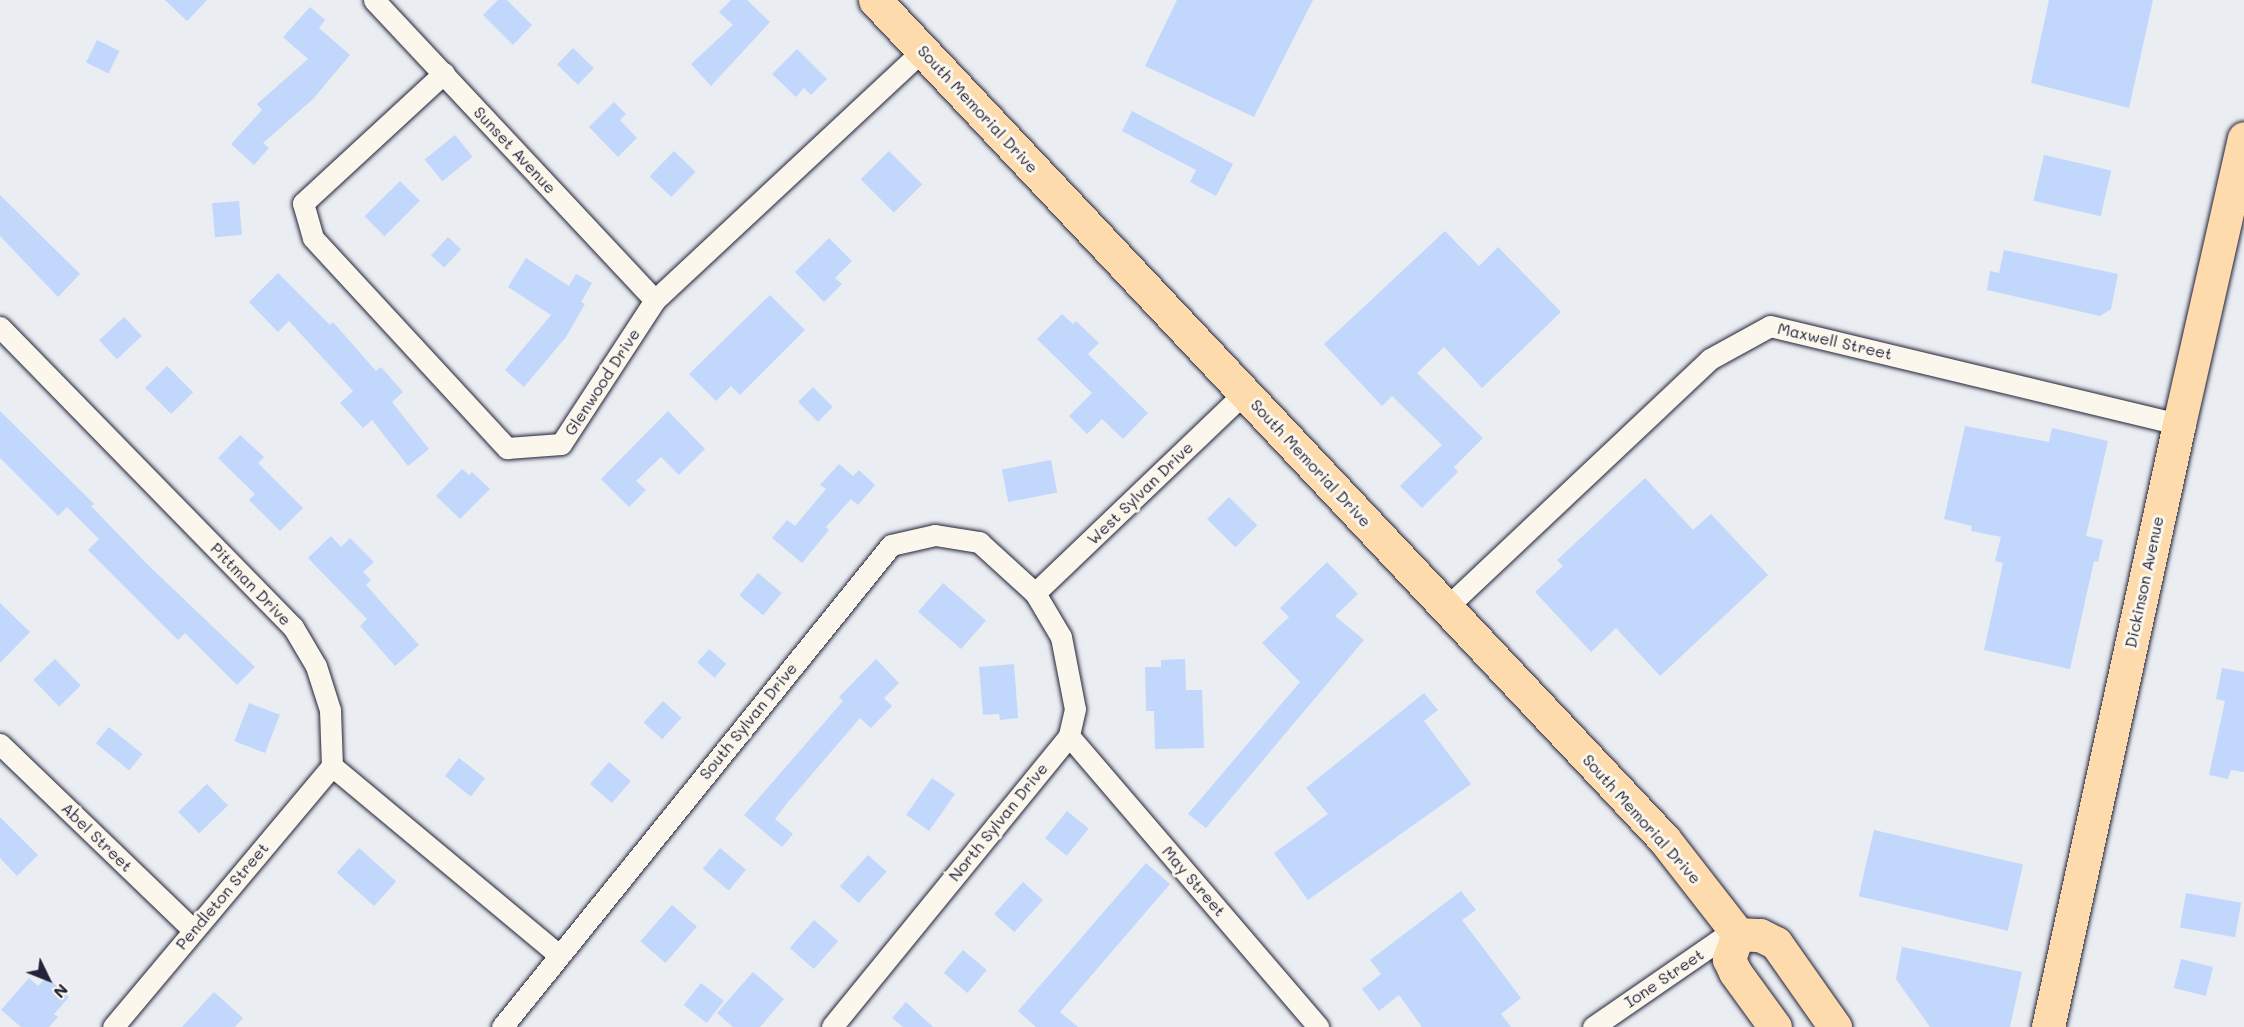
<!DOCTYPE html>
<style>
body{margin:0}
#map{position:relative;width:2244px;height:1027px;overflow:hidden;background:#eaedf1;font-family:Mali,sans-serif}
div>[style]{position:absolute}
.building>*{inset:0;background:#c2d7fc;transform-origin:0 0}
.roads{filter:drop-shadow(0 0 2px #22223b) drop-shadow(0 0 2px #22223b)}
.street>*{height:21px;margin:-10.5px;padding:0 10.5px;transform-origin:10.5px;border-radius:10.5px;background:#fbf7ec}
.primary>*{height:33px;margin:-16.5px;padding:0 16.5px;transform-origin:16.5px;border-radius:16.5px;background:#fedbac}
span{translate:-50% -50%;white-space:nowrap;text-align:center;line-height:1.15;-webkit-text-stroke:6px #fbf7ec;paint-order:stroke}
.street-label{font-size:16px;color:#22223b}
.north{position:absolute;left:18px;top:949px;width:60px;height:60px;-webkit-text-stroke:4px #fbf7ec;paint-order:stroke;rotate:133deg;font-size:16px;font-weight:700;line-height:24px;text-align:center;color:#22223b}
.north::after{content:'';display:block;margin:auto;width:21px;height:27px;background:#22223b;clip-path:polygon(50% 0,100% 100%,50% 72%,0 100%)}
</style>
<div id="map">
<div class="building">
<div style="clip-path:polygon(165px 0,207px 0,187px 21px)"></div>
<div style="clip-path:polygon(498px 0,507px 0,532px 25px,513px 45px,483px 15px)"></div>
<div style="clip-path:polygon(731px 0,747px 0,770px 22px,711px 86px,691px 64px,733px 25px,719px 12px)"></div>
<div style="clip-path:polygon(1177px 0,1313px 0,1254px 117px,1145px 66px)"></div>
<div style="clip-path:polygon(2049px 0,2153px 0,2129px 108px,2031px 83px)"></div>
<div style="clip-path:polygon(310px 7px,325px 20px,319px 28px,350px 55px,313px 99px,263px 143px,269px 148px,254px 165px,231px 144px,262px 110px,257px 104px,308px 59px,283px 37px)"></div>
<div style="left:97px;top:40px;width:25px;height:25px;rotate:26deg"></div>
<div style="left:573px;top:48px;width:29px;height:23px;rotate:44deg"></div>
<div style="clip-path:polygon(797px 49px,827px 79px,811px 95px,804px 88px,796px 97px,772px 74px)"></div>
<div style="clip-path:polygon(614px 102px,626px 114px,620px 120px,637px 138px,618px 157px,589px 127px)"></div>
<div style="clip-path:polygon(1132px 111px,1233px 164px,1216px 196px,1190px 182px,1196px 170px,1122px 131px)"></div>
<div style="left:455px;top:135px;width:28px;height:39px;rotate:51deg"></div>
<div style="left:674px;top:151px;width:30px;height:35px;rotate:44deg"></div>
<div style="left:889px;top:151px;width:47px;height:40px;rotate:45deg"></div>
<div style="left:2044px;top:155px;width:69px;height:47px;rotate:13deg"></div>
<div style="left:400px;top:181px;width:28px;height:50px;rotate:45deg"></div>
<div style="clip-path:polygon(0 195px,80px 274px,58px 297px,0 236px)"></div>
<div style="left:239px;top:201px;width:34px;height:27px;rotate:85deg"></div>
<div style="clip-path:polygon(1445px 231px,1479px 266px,1498px 247px,1561px 312px,1482px 388px,1444px 347px,1417px 373px,1483px 438px,1454px 467px,1458px 472px,1422px 508px,1400px 486px,1442px 445px,1392px 396px,1382px 406px,1324px 344px)"></div>
<div style="left:448px;top:237px;width:18px;height:25px;rotate:43deg"></div>
<div style="clip-path:polygon(829px 238px,852px 261px,835px 278px,842px 284px,824px 302px,795px 272px)"></div>
<div style="clip-path:polygon(2004px 250px,2118px 274px,2111px 309px,2100px 316px,1987px 290px,1990px 271px,1999px 273px)"></div>
<div style="clip-path:polygon(526px 258px,569px 286px,576px 274px,592px 283px,581px 302px,585px 304px,566px 337px,524px 387px,505px 370px,551px 315px,508px 287px)"></div>
<div style="clip-path:polygon(278px 273px,330px 325px,333px 322px,376px 371px,381px 367px,403px 392px,392px 402px,429px 449px,408px 466px,372px 420px,363px 428px,340px 403px,353px 391px,289px 321px,278px 332px,249px 302px)"></div>
<div style="clip-path:polygon(770px 295px,805px 330px,740px 395px,731px 386px,716px 401px,689px 374px)"></div>
<div style="clip-path:polygon(1062px 314px,1073px 324px,1076px 321px,1099px 343px,1088px 354px,1148px 413px,1123px 439px,1102px 419px,1087px 434px,1069px 416px,1092px 393px,1037px 339px)"></div>
<div style="left:124px;top:317px;width:26px;height:34px;rotate:47deg"></div>
<div style="left:167px;top:366px;width:37px;height:31px;rotate:45deg"></div>
<div style="left:813px;top:387px;width:28px;height:21px;rotate:45deg"></div>
<div style="clip-path:polygon(0 411px,94px 504px,91px 506px,147px 564px,255px 667px,237px 685px,185px 633px,178px 640px,88px 550px,99px 539px,67px 507px,58px 516px,0 458px)"></div>
<div style="clip-path:polygon(668px 411px,705px 449px,679px 475px,661px 457px,636px 481px,646px 490px,629px 507px,601px 479px)"></div>
<div style="clip-path:polygon(1965px 426px,2049px 442px,2052px 428px,2108px 441px,2086px 536px,2103px 540px,2098px 562px,2094px 561px,2070px 669px,1984px 650px,2003px 563px,1995px 561px,2001px 537px,1971px 531px,1972px 526px,1944px 519px)"></div>
<div style="clip-path:polygon(240px 435px,264px 457px,258px 463px,303px 508px,280px 531px,249px 500px,255px 494px,218px 458px)"></div>
<div style="left:1051px;top:460px;width:33px;height:50px;rotate:79deg"></div>
<div style="clip-path:polygon(839px 464px,853px 476px,859px 470px,875px 485px,858px 505px,851px 499px,826px 527px,829px 530px,802px 563px,772px 538px,787px 520px,795px 526px,826px 489px,820px 485px)"></div>
<div style="clip-path:polygon(462px 469px,469px 475px,472px 472px,490px 489px,460px 519px,436px 496px)"></div>
<div style="clip-path:polygon(1645px 478px,1693px 530px,1711px 514px,1768px 575px,1660px 676px,1616px 628px,1591px 652px,1535px 592px,1563px 566px,1557px 560px)"></div>
<div style="left:1229px;top:497px;width:40px;height:31px;rotate:45deg"></div>
<div style="clip-path:polygon(331px 536px,341px 547px,350px 538px,374px 562px,363px 572px,371px 580px,366px 585px,419px 645px,395px 666px,360px 626px,367px 619px,308px 558px)"></div>
<div style="clip-path:polygon(1327px 562px,1358px 594px,1335px 616px,1364px 640px,1206px 828px,1188px 814px,1300px 682px,1262px 643px,1289px 617px,1280px 608px)"></div>
<div style="left:758px;top:573px;width:31px;height:29px;rotate:40deg"></div>
<div style="left:943px;top:583px;width:57px;height:38px;rotate:41deg"></div>
<div style="clip-path:polygon(0 603px,30px 632px,0 663px)"></div>
<div style="left:709px;top:649px;width:23px;height:18px;rotate:41deg"></div>
<div style="left:55px;top:659px;width:37px;height:30px;rotate:46deg"></div>
<div style="clip-path:polygon(876px 659px,899px 683px,884px 698px,892px 706px,871px 728px,860px 718px,788px 802px,775px 819px,793px 834px,782px 847px,744px 815px,843px 701px,839px 697px)"></div>
<div style="clip-path:polygon(1185px 659px,1186px 690px,1202px 690px,1204px 748px,1155px 749px,1154px 711px,1146px 711px,1145px 667px,1161px 667px,1161px 660px)"></div>
<div style="clip-path:polygon(1014px 664px,1018px 718px,1000px 720px,999px 714px,983px 715px,979px 667px)"></div>
<div style="clip-path:polygon(2222px 668px,2244px 672px,2244px 772px,2231px 770px,2228px 779px,2209px 775px,2225px 701px,2216px 699px)"></div>
<div style="clip-path:polygon(1424px 693px,1438px 710px,1424px 721px,1471px 784px,1308px 900px,1274px 853px,1328px 814px,1306px 788px)"></div>
<div style="left:663px;top:701px;width:25px;height:29px;rotate:42deg"></div>
<div style="left:249px;top:703px;width:33px;height:41px;rotate:21deg"></div>
<div style="left:109px;top:727px;width:43px;height:21px;rotate:39deg"></div>
<div style="left:459px;top:758px;width:33px;height:23px;rotate:38deg"></div>
<div style="left:609px;top:762px;width:29px;height:29px;rotate:41deg"></div>
<div style="left:932px;top:778px;width:28px;height:45px;rotate:35deg"></div>
<div style="left:207px;top:784px;width:30px;height:40px;rotate:46deg"></div>
<div style="left:1067px;top:811px;width:28px;height:35px;rotate:39deg"></div>
<div style="clip-path:polygon(0 817px,38px 855px,17px 876px,0 858px)"></div>
<div style="left:1874px;top:830px;width:153px;height:68px;rotate:13deg"></div>
<div style="left:359px;top:848px;width:50px;height:33px;rotate:42deg"></div>
<div style="left:720px;top:848px;width:34px;height:27px;rotate:40deg"></div>
<div style="left:868px;top:855px;width:25px;height:42px;rotate:42deg"></div>
<div style="clip-path:polygon(1146px 863px,1170px 884px,1060px 1012px,1078px 1027px,1036px 1027px,1018px 1011px)"></div>
<div style="left:1023px;top:882px;width:27px;height:43px;rotate:42deg"></div>
<div style="clip-path:polygon(1461px 891px,1476px 910px,1462px 920px,1521px 998px,1501px 1014px,1511px 1027px,1422px 1027px,1399px 995px,1379px 1011px,1362px 989px,1381px 974px,1370px 960px)"></div>
<div style="left:2186px;top:893px;width:56px;height:35px;rotate:10deg"></div>
<div style="left:672px;top:905px;width:33px;height:48px;rotate:41deg"></div>
<div style="left:814px;top:920px;width:32px;height:37px;rotate:41deg"></div>
<div style="clip-path:polygon(1902px 947px,2022px 972px,2010px 1027px,1930px 1027px,1896px 979px)"></div>
<div style="left:963px;top:950px;width:31px;height:30px;rotate:40deg"></div>
<div style="left:2181px;top:959px;width:33px;height:30px;rotate:14deg"></div>
<div style="clip-path:polygon(753px 972px,784px 999px,760px 1027px,733px 1027px,717px 1013px)"></div>
<div style="clip-path:polygon(47px 977px,69px 997px,54px 1014px,58px 1017px,49px 1027px,21px 1027px,1px 1010px,29px 978px,38px 986px)"></div>
<div style="left:701px;top:983px;width:29px;height:28px;rotate:38deg"></div>
<div style="clip-path:polygon(214px 992px,243px 1018px,235px 1027px,182px 1027px)"></div>
<div style="clip-path:polygon(906px 1002px,933px 1027px,903px 1027px,892px 1018px)"></div>
</div>
<div class="roads">
<div class="street">
<div style="left:374px;top:0;width:411px;rotate:46.9deg"></div>
<div style="left:444px;top:73px;width:192px;rotate:137.3deg"></div>
<div style="left:303px;top:203px;width:36px;rotate:74deg"></div>
<div style="left:313px;top:238px;width:286px;rotate:47.3deg"></div>
<div style="left:507px;top:448px;width:54px;rotate:-4.2deg"></div>
<div style="left:561px;top:444px;width:172px;rotate:-56.9deg"></div>
<div style="left:655px;top:300px;width:365px;rotate:-43deg"></div>
<div style="left:0;top:327px;width:419px;rotate:45.7deg"></div>
<div style="left:293px;top:627px;width:45px;rotate:59.5deg"></div>
<div style="left:316px;top:666px;width:46px;rotate:72.3deg"></div>
<div style="left:330px;top:710px;width:56px;rotate:88deg"></div>
<div style="left:332px;top:766px;width:295px;rotate:39.8deg"></div>
<div style="left:1035px;top:593px;width:291px;rotate:-43.7deg"></div>
<div style="left:1447px;top:607px;width:361px;rotate:-43.3deg"></div>
<div style="left:1710px;top:359px;width:68px;rotate:-28.8deg"></div>
<div style="left:1770px;top:326px;width:421px;rotate:13.5deg"></div>
<div style="left:1069px;top:736px;width:383px;rotate:49.4deg"></div>
<div style="left:0;top:744px;width:268px;rotate:43.9deg"></div>
<div style="left:113px;top:1027px;width:341px;rotate:-50deg"></div>
<div style="left:502px;top:1027px;width:619px;rotate:-51.09deg"></div>
<div style="left:891px;top:545px;width:45px;rotate:-12.8deg"></div>
<div style="left:935px;top:535px;width:45px;rotate:9deg"></div>
<div style="left:979px;top:542px;width:76px;rotate:42.3deg"></div>
<div style="left:1035px;top:593px;width:51px;rotate:59.4deg"></div>
<div style="left:1061px;top:637px;width:73px;rotate:79deg"></div>
<div style="left:1075px;top:709px;width:28px;rotate:103deg"></div>
<div style="left:1069px;top:736px;width:375px;rotate:129.2deg"></div>
<div style="left:1593px;top:1027px;width:173px;rotate:-34.6deg"></div>
</div>
<div class="primary">
<div style="left:875px;top:0;width:1152px;rotate:46.76deg"></div>
<div style="left:1664px;top:839px;width:120px;rotate:52.1deg"></div>
<div style="left:1738px;top:934px;width:22px;rotate:3deg"></div>
<div style="left:1760px;top:935px;width:18px;rotate:27deg"></div>
<div style="left:1776px;top:943px;width:103px;rotate:54.9deg"></div>
<div style="left:1738px;top:934px;width:27px;rotate:110deg"></div>
<div style="left:1729px;top:959px;width:14px;rotate:65deg"></div>
<div style="left:1735px;top:972px;width:68px;rotate:54deg"></div>
<div style="left:2048px;top:1027px;width:617px;rotate:-77.74deg"></div>
<div style="left:2179px;top:424px;width:293px;rotate:-77.2deg"></div>
</div>
</div>
<div class="street-label">
<span style="left:978px;top:109px;rotate:47deg">South Memorial Drive</span>
<span style="left:515px;top:150px;rotate:47deg">Sunset Avenue</span>
<span style="left:1835px;top:341px;rotate:13deg">Maxwell Street</span>
<span style="left:602px;top:382px;rotate:-57deg">Glenwood Drive</span>
<span style="left:1311px;top:463px;rotate:47deg">South Memorial Drive</span>
<span style="left:1140px;top:493px;rotate:-44deg">West Sylvan Drive</span>
<span style="left:2144px;top:582px;rotate:-78deg">Dickinson Avenue</span>
<span style="left:251px;top:584px;rotate:46deg">Pittman Drive</span>
<span style="left:748px;top:721px;rotate:-51deg">South Sylvan Drive</span>
<span style="left:1642px;top:819px;rotate:48deg">South Memorial Drive</span>
<span style="left:998px;top:822px;rotate:-51deg">North Sylvan Drive</span>
<span style="left:97px;top:837px;rotate:44deg">Abel Street</span>
<span style="left:1194px;top:881px;rotate:49deg">May Street</span>
<span style="left:222px;top:896px;rotate:-50deg">Pendleton Street</span>
<span style="left:1664px;top:978px;rotate:-34deg">Ione Street</span>
</div>
<div class="north">N</div>
</div>
